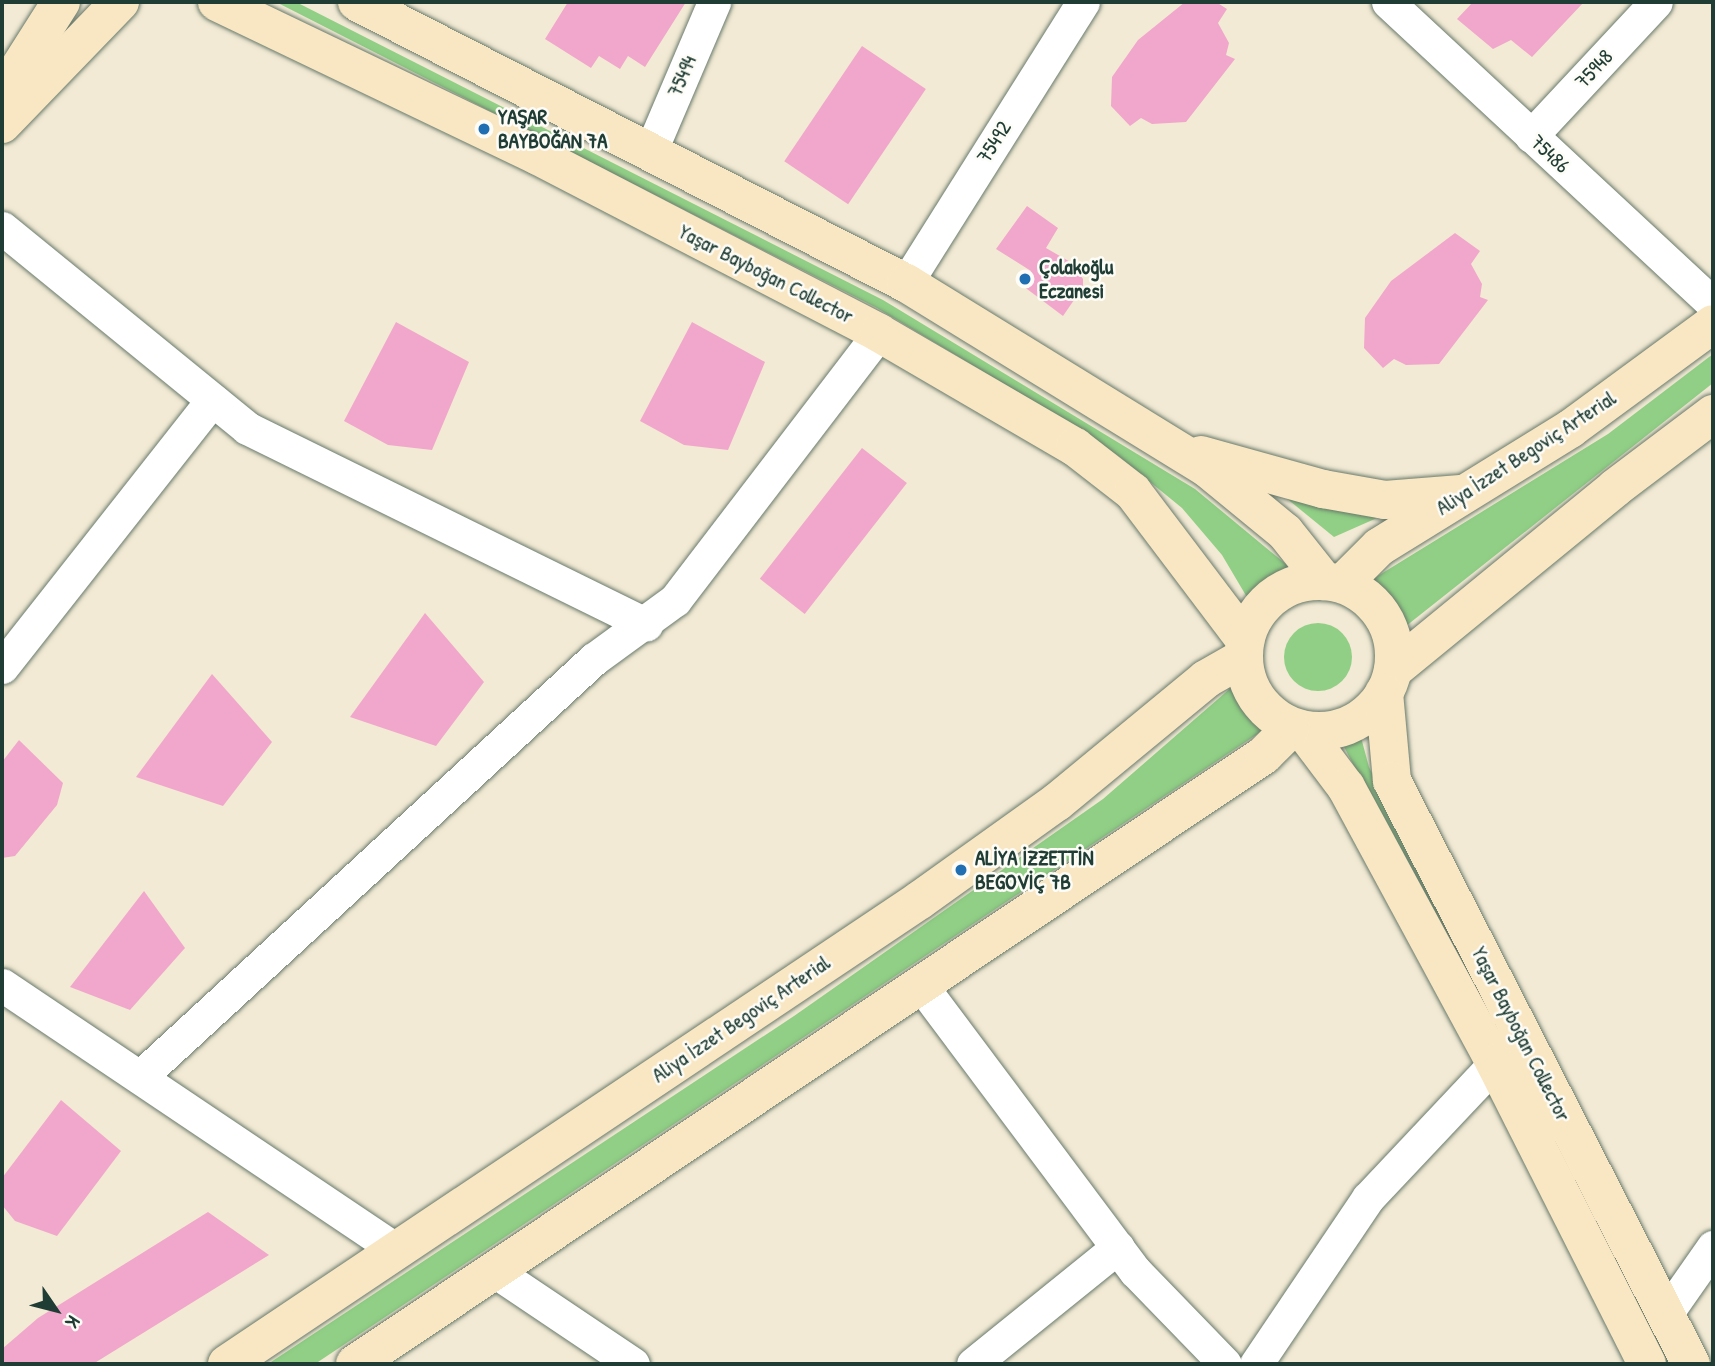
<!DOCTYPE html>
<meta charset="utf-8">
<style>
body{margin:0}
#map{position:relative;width:1715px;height:1366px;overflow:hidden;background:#f2ead4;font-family:"Patrick Hand",sans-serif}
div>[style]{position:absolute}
.green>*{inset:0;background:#90cf85}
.round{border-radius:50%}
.building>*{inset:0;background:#f1a7cb;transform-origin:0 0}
.roads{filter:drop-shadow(0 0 2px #697a6c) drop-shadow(0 0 2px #697a6c)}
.street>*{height:33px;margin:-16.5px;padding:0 16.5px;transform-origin:16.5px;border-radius:16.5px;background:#fff}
.secondary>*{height:38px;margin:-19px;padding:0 19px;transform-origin:19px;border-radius:19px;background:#f9e7c3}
.secondary>.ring{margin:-19px;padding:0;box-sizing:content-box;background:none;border:38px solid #f9e7c3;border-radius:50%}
.dots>*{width:19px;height:19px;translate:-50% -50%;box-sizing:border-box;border:4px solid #fdfcf7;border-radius:50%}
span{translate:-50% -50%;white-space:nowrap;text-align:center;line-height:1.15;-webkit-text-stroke:5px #fdfcf7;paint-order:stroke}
.street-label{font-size:21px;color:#1f3d34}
.poi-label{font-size:21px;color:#1f3d34;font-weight:700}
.left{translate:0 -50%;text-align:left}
.frame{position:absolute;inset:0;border:4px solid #1f3d34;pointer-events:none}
.north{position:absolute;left:21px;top:1275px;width:70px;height:70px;-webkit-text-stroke:5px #fdfcf7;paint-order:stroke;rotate:125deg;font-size:19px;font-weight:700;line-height:28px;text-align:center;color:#1f3d34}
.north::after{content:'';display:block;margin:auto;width:24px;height:32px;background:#1f3d34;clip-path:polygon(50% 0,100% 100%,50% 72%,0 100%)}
</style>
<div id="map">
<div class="green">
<div style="clip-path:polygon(276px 2px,296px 2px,883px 300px,1195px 489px,1293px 570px,1251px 604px,1222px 555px,1182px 508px,1117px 455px,1026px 397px,877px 308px)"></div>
<div style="clip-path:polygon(1713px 354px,1713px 383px,1401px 630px,1390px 605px,1368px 582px,1608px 434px)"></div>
<div style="clip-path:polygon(1253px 471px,1377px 518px,1334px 537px)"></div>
<div class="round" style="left:1284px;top:623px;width:68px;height:68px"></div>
<div style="clip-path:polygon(1233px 686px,1248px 711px,1268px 727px,315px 1364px,268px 1364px,794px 1016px,1103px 799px)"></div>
<div style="clip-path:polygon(1359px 730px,1369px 767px,1417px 866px,1674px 1364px,1668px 1364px,1342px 743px)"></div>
</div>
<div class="building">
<div style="clip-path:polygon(568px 2px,686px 2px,645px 67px,628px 56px,620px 69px,599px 56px,591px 68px,545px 39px)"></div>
<div style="clip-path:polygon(1185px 2px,1216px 2px,1227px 9px,1218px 23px,1229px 43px,1226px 55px,1235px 59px,1186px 122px,1152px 124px,1141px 118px,1130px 126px,1111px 106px,1112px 77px,1138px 40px)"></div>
<div style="clip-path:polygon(1473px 2px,1584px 2px,1532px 57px,1511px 40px,1493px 49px,1457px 19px)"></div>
<div style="left:862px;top:46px;width:77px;height:139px;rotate:34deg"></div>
<div style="clip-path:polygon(1027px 206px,1058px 228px,1046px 248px,1072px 263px,1083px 279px,1083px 287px,1063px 316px,1023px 286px,1031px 271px,996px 249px)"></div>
<div style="clip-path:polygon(1455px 233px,1480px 251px,1471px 264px,1482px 284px,1480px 297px,1488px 300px,1439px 364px,1406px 365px,1394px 359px,1383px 368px,1364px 348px,1365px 318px,1391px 281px)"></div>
<div style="clip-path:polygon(396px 322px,469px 362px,432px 450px,388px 445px,344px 421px)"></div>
<div style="clip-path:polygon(692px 322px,765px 362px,728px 450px,684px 445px,640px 421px)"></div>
<div style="left:862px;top:448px;width:57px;height:166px;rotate:38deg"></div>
<div style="clip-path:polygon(425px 613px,484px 682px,436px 746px,350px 717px)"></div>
<div style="clip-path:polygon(212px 674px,272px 742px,223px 806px,136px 777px)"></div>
<div style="clip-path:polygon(19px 740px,63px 783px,57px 805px,15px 856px,2px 858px,2px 762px)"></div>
<div style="clip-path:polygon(144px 891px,185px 948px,130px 1010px,70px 987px)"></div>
<div style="clip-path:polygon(61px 1100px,121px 1151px,57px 1236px,15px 1221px,2px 1205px,2px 1178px)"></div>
<div style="clip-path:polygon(208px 1212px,269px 1255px,93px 1364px,2px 1364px,2px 1349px,38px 1318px)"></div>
</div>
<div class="roads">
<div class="street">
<div style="left:1388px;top:2px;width:444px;rotate:42.9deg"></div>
<div style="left:1531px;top:136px;width:183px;rotate:-47deg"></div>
<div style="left:651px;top:150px;width:161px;rotate:-66.9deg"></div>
<div style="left:2px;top:228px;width:316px;rotate:39.2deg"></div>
<div style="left:247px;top:428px;width:445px;rotate:26.2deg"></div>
<div style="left:906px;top:283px;width:332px;rotate:-57.8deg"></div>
<div style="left:2px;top:667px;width:340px;rotate:-51.8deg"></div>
<div style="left:2px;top:985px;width:473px;rotate:33.9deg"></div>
<div style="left:921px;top:985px;width:357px;rotate:53.2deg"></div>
<div style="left:1135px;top:1271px;width:129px;rotate:45.9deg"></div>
<div style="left:140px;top:1077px;width:617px;rotate:-42.64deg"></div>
<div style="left:594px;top:659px;width:100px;rotate:-36.1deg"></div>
<div style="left:675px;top:600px;width:336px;rotate:-52.6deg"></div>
<div style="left:496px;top:1272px;width:165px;rotate:33.9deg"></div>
<div style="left:1666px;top:1314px;width:82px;rotate:-55deg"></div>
<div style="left:973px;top:1364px;width:186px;rotate:-38.9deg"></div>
<div style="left:1256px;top:1364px;width:200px;rotate:-56deg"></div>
<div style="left:1368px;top:1198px;width:185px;rotate:-46.7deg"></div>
</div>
<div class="secondary">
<div style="left:217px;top:2px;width:356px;rotate:25.6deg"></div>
<div style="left:538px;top:156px;width:384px;rotate:27.4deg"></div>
<div style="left:879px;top:333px;width:227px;rotate:30.2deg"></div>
<div style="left:1075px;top:447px;width:73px;rotate:37.8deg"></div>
<div style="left:1133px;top:492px;width:186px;rotate:52.9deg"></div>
<div style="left:357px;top:2px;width:617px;rotate:27.11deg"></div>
<div style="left:906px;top:283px;width:353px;rotate:31.6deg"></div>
<div style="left:1207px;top:468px;width:101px;rotate:39.4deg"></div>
<div style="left:1285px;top:532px;width:63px;rotate:51.5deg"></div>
<div style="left:2px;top:95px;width:110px;rotate:-57.6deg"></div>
<div style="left:2px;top:124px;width:170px;rotate:-46deg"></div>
<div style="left:1201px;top:455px;width:127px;rotate:15.6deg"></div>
<div style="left:1323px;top:489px;width:63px;rotate:10.1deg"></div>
<div style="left:1385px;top:500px;width:76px;rotate:-4.5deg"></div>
<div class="ring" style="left:1244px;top:581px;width:112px;height:112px"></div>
<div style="left:1342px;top:584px;width:52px;rotate:-45deg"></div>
<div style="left:1379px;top:547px;width:225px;rotate:-31.7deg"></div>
<div style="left:1570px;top:429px;width:177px;rotate:-36.3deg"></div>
<div style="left:1393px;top:670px;width:287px;rotate:-39.3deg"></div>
<div style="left:1615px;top:488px;width:123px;rotate:-37.1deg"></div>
<div style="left:1384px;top:693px;width:88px;rotate:84.8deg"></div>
<div style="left:1392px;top:781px;width:655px;rotate:62.85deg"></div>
<div style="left:1303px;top:730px;width:71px;rotate:53deg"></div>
<div style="left:1346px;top:787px;width:314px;rotate:61.6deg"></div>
<div style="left:1495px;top:1063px;width:337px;rotate:63.2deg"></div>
<div style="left:227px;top:1364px;width:834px;rotate:-33.8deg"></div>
<div style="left:920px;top:900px;width:168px;rotate:-35.6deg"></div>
<div style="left:1057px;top:802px;width:193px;rotate:-39.5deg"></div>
<div style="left:1206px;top:679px;width:43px;rotate:-29.6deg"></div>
<div style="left:355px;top:1364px;width:1094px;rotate:-33.82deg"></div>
<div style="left:1264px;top:755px;width:38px;rotate:-45deg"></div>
</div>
</div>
<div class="dots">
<div style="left:484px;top:129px;background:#1f6fb2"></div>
<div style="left:1025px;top:279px;background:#1f6fb2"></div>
<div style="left:961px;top:870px;background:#1f6fb2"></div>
</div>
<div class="street-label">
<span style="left:1594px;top:69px;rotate:-47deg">75948</span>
<span style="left:682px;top:76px;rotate:-67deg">75494</span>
<span style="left:994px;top:142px;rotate:-58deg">75492</span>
<span style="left:1550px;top:154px;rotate:43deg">75486</span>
<span style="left:766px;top:274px;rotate:27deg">Yaşar Bayboğan Collector</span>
<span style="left:1526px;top:453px;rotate:-33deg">Aliya İzzet Begoviç Arterial</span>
<span style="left:741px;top:1019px;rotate:-34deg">Aliya İzzet Begoviç Arterial</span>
<span style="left:1521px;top:1034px;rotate:63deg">Yaşar Bayboğan Collector</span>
</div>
<div class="poi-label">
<span class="left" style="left:498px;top:129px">YAŞAR<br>BAYBOĞAN 7A</span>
<span class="left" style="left:1039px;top:279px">Çolakoğlu<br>Eczanesi</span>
<span class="left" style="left:975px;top:870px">ALİYA İZZETTİN<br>BEGOVİÇ 7B</span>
</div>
<div class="frame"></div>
<div class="north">K</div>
</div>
